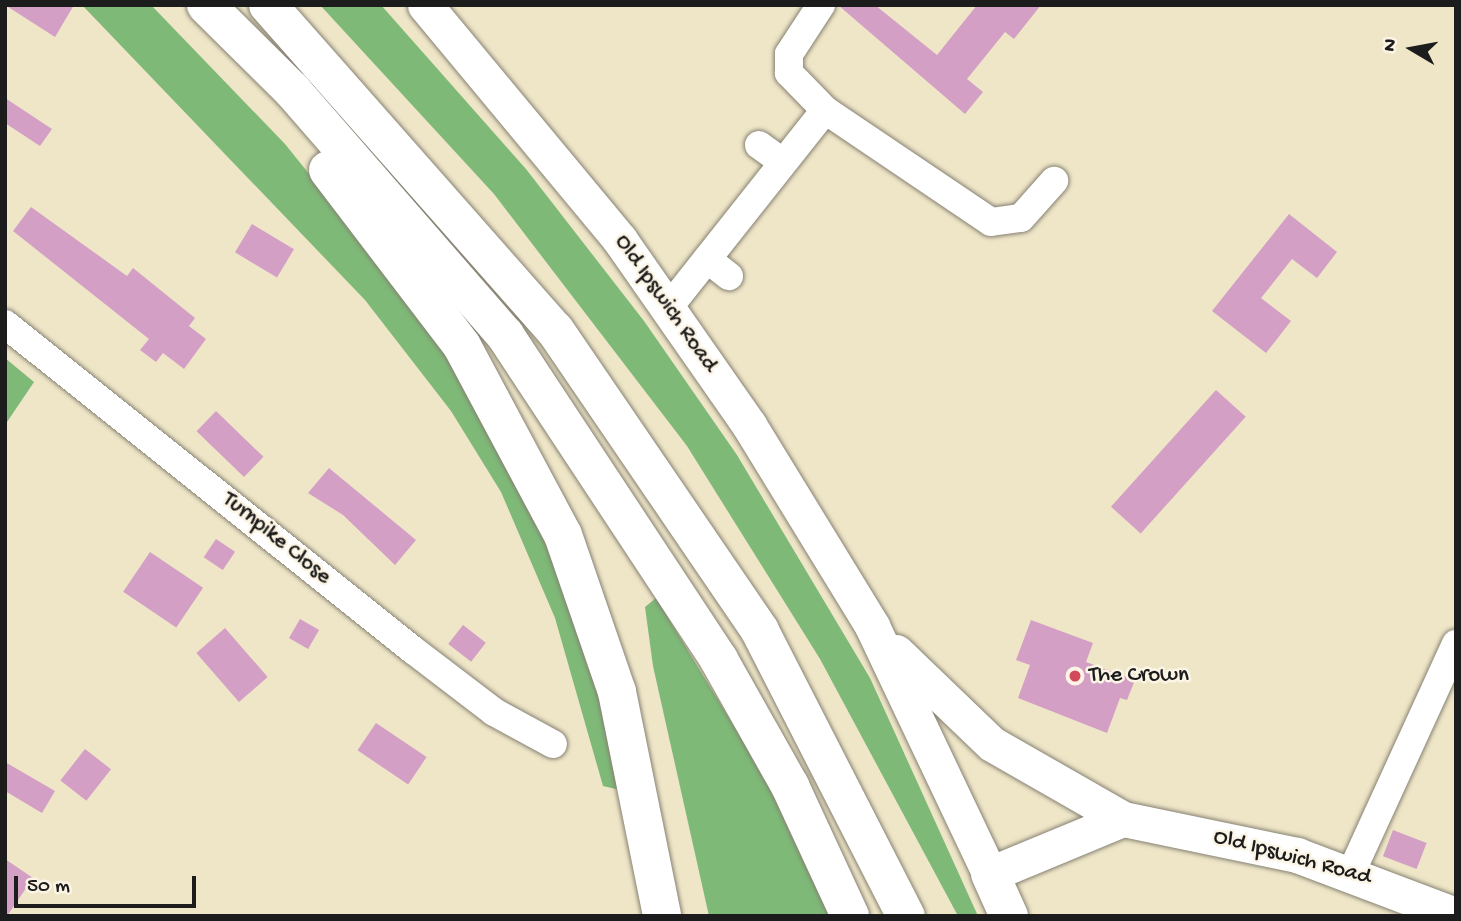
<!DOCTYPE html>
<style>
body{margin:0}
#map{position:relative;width:1461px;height:921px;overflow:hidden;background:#efe6c8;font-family:"Gochi Hand",sans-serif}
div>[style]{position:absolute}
.forest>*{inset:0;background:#7eb978}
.building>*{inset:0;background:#d39fc5;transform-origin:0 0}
.roads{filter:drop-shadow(0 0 2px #868172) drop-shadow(0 0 2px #868172)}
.minor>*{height:28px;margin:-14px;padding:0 14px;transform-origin:14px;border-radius:14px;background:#fff}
.tertiary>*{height:35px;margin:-17.5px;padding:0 17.5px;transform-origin:17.5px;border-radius:17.5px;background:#fff}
.trunk>*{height:38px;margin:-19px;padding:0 19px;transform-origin:19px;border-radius:19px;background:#fff}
.dots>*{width:19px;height:19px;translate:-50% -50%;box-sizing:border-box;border:4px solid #fcf5e5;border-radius:50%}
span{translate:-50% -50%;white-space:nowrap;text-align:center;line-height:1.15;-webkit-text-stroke:5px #fcf5e5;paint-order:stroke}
.street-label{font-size:23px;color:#1c1c1c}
.poi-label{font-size:23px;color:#1c1c1c}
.left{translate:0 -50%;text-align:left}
.frame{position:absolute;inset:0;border:7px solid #1c1c1c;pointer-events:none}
.north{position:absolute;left:1377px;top:14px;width:70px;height:70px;-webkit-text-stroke:5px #fcf5e5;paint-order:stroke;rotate:280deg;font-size:19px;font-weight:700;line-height:28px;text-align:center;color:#1c1c1c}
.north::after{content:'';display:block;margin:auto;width:24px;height:32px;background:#1c1c1c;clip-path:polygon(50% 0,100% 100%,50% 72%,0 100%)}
.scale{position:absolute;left:14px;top:876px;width:182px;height:32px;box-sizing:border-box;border:4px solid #1c1c1c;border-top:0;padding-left:9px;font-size:21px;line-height:24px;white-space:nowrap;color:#1c1c1c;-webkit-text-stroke:5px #fcf5e5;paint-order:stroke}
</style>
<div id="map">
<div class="forest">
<div style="clip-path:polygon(82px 5px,151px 5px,285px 144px,429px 323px,544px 533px,593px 669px,620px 790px,603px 786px,555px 618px,501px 492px,451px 411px,365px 300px)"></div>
<div style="clip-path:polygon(320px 5px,381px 5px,526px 169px,644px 321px,737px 455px,870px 678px,978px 916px,958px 916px,820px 659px,687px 446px,494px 194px)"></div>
<div style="clip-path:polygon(5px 358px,34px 382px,5px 425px)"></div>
<div style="clip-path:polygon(656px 598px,805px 843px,834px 916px,709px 916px,653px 666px,645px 607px)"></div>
</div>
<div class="building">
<div style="clip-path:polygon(5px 5px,74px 5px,55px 37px)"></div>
<div style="clip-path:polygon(838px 5px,875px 5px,937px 55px,977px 5px,1041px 5px,1014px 39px,1005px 32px,967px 79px,983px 92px,965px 114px)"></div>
<div style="clip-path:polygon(5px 98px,52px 129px,40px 146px,5px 123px)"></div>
<div style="clip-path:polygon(31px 207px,127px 276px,133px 268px,195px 318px,189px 326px,206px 339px,184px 369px,163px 353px,156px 362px,140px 350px,149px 339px,13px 231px)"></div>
<div style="clip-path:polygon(1289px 214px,1337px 252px,1317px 278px,1292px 259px,1261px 298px,1291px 321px,1266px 353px,1212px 311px)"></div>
<div style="left:252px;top:224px;width:49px;height:33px;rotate:31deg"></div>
<div style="left:1216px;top:390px;width:40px;height:157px;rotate:42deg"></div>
<div style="left:216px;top:411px;width:66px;height:28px;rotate:44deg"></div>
<div style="clip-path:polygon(329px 468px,416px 540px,395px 565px,343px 515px,308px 493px)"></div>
<div style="left:216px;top:539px;width:23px;height:22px;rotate:34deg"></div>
<div style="left:150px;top:552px;width:64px;height:48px;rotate:34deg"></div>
<div style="left:300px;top:619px;width:22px;height:22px;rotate:30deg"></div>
<div style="clip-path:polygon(1031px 620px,1093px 643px,1086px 662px,1135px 680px,1127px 700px,1120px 698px,1107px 733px,1018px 698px,1030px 665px,1016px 660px)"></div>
<div style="left:463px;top:625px;width:29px;height:24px;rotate:38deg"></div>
<div style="left:225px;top:628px;width:65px;height:38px;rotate:49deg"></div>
<div style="left:376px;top:723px;width:61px;height:33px;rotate:34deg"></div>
<div style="left:85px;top:749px;width:33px;height:40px;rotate:38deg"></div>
<div style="clip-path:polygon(5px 762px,55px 791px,42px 813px,5px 791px)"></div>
<div style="left:1393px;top:830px;width:36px;height:28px;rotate:21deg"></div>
<div style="clip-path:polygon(5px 859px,33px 878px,7px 916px,5px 916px)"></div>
</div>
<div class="roads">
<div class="minor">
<div style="left:825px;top:110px;width:200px;rotate:34deg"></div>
<div style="left:991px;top:222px;width:30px;rotate:-8deg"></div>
<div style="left:1021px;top:218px;width:50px;rotate:-48.3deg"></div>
<div style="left:759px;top:145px;width:29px;rotate:36deg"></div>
<div style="left:707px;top:259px;width:28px;rotate:38deg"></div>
<div style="left:669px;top:307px;width:251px;rotate:-51.6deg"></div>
<div style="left:825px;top:110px;width:52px;rotate:-134.2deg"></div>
<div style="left:789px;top:73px;width:19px;rotate:-90deg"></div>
<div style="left:789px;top:54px;width:59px;rotate:-56.9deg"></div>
<div style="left:5px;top:324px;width:522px;rotate:38.63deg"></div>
<div style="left:413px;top:650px;width:102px;rotate:37.4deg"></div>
<div style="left:494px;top:712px;width:67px;rotate:28.5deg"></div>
<div style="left:1351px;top:873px;width:252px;rotate:-65.4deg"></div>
</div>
<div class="tertiary">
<div style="left:425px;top:5px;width:305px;rotate:50.3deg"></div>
<div style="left:620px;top:240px;width:226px;rotate:55.1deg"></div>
<div style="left:749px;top:425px;width:236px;rotate:58.5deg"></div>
<div style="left:872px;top:626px;width:275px;rotate:64.6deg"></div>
<div style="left:990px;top:874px;width:144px;rotate:-22.5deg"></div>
<div style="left:896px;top:652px;width:133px;rotate:43.8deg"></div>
<div style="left:992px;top:744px;width:151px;rotate:29.8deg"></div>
<div style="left:1123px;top:819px;width:178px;rotate:11.7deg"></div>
<div style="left:1297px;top:855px;width:170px;rotate:20.7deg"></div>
</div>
<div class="trunk">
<div style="left:206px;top:5px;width:121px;rotate:44.7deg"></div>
<div style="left:292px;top:90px;width:325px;rotate:49deg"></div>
<div style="left:505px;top:335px;width:389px;rotate:56.6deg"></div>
<div style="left:719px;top:660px;width:145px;rotate:60.6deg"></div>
<div style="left:790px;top:786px;width:143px;rotate:65.2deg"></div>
<div style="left:268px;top:5px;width:434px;rotate:48.6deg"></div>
<div style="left:555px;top:330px;width:364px;rotate:55.7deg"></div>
<div style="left:760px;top:631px;width:320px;rotate:62.9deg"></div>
<div style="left:328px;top:170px;width:221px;rotate:52.7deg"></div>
<div style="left:462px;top:346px;width:214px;rotate:61.9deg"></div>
<div style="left:563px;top:535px;width:166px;rotate:71deg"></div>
<div style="left:617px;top:692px;width:228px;rotate:78.6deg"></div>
<div style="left:990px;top:874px;width:46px;rotate:65.7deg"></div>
</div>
</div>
<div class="dots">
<div style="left:1075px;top:676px;background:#d1495b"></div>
</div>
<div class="street-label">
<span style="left:665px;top:304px;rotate:55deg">Old Ipswich Road</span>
<span style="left:276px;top:539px;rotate:39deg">Turnpike Close</span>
<span style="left:1292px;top:858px;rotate:15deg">Old Ipswich Road</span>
</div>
<div class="poi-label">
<span class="left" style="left:1089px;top:676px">The Crown</span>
</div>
<div class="frame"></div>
<div class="north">N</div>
<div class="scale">50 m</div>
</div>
